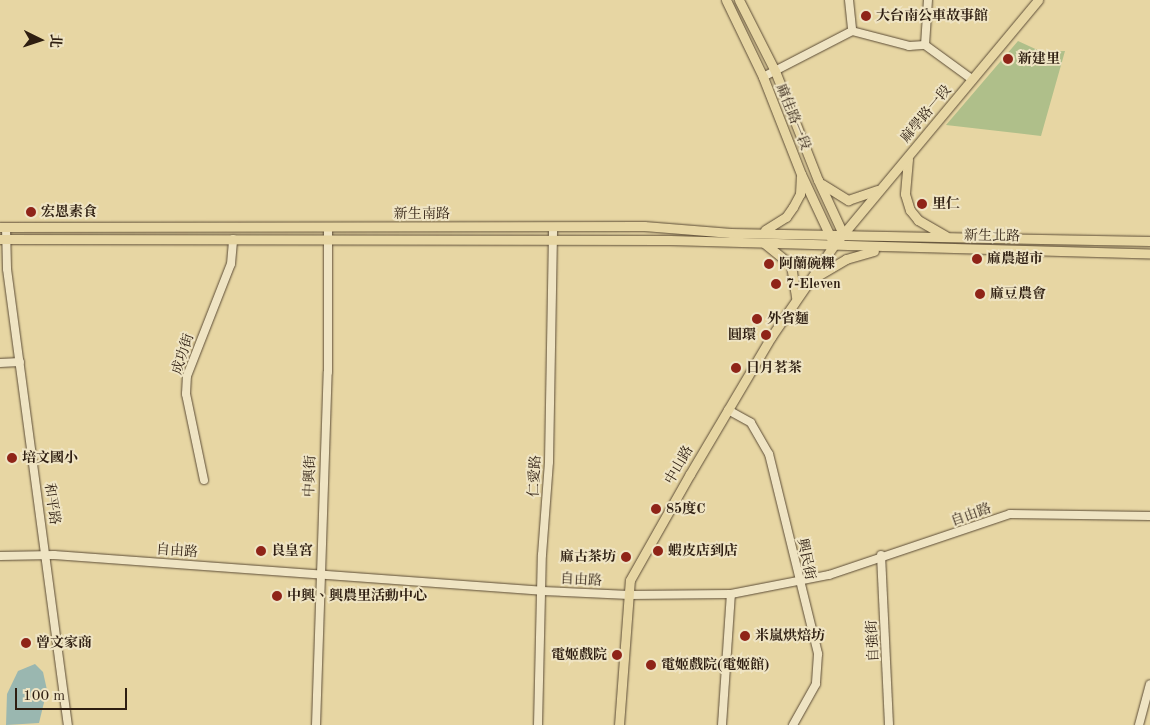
<!DOCTYPE html>
<meta charset="utf-8">
<style>
body{margin:0}
#map{position:relative;width:1150px;height:725px;overflow:hidden;background:#e7d6a3;font-family:"Old Standard TT","Noto Serif TC",serif}
div>[style]{position:absolute}
.green>*{inset:0;background:#afbf8a}
.water>*{inset:0;background:#9ab7b0}
.roads{filter:drop-shadow(0 0 1px #5c4c36) drop-shadow(0 0 1px #5c4c36)}
.minor>*{height:8px;margin:-4px;padding:0 4px;transform-origin:4px;border-radius:4px;background:#efe4c3}
.major>*{height:9px;margin:-4.5px;padding:0 4.5px;transform-origin:4.5px;border-radius:4.5px;background:#e7d6a3}
.dots>*{width:14px;height:14px;translate:-50% -50%;box-sizing:border-box;border:2px solid #efe4c3;border-radius:50%}
span{translate:-50% -50%;white-space:nowrap;text-align:center;line-height:1.15;-webkit-text-stroke:4px #efe4c3;paint-order:stroke}
.poi-label{font-size:14px;color:#2e1e11;font-weight:700}
.left{translate:0 -50%;text-align:left}
.right{translate:-100% -50%;text-align:right}
.street-label{font-size:14px;color:#2e1e11}
.north{position:absolute;left:15px;top:15px;width:50px;height:50px;-webkit-text-stroke:4px #efe4c3;paint-order:stroke;rotate:94deg;font-size:14px;font-weight:700;line-height:20px;text-align:center;color:#2e1e11}
.north::after{content:'';display:block;margin:auto;width:18px;height:22px;background:#2e1e11;clip-path:polygon(50% 0,100% 100%,50% 72%,0 100%)}
.scale{position:absolute;left:15px;top:688px;width:112px;height:22px;box-sizing:border-box;border:2px solid #2e1e11;border-top:0;padding-left:6px;font-size:15px;line-height:18px;white-space:nowrap;color:#2e1e11;-webkit-text-stroke:4px #efe4c3;paint-order:stroke}
</style>
<div id="map">
<div class="green">
<div style="clip-path:polygon(1018px 41px,1042px 52px,1065px 51px,1041px 136px,946px 125px)"></div>
</div>
<div class="water">
<div style="clip-path:polygon(35px 664px,43px 672px,47px 690px,39px 723px,6px 725px,7px 694px,18px 671px)"></div>
</div>
<div class="roads">
<div class="minor">
<div style="left:849px;top:0;width:31px;rotate:84deg"></div>
<div style="left:925px;top:45px;width:45px;rotate:-86.2deg"></div>
<div style="left:763px;top:77px;width:100px;rotate:-27.3deg"></div>
<div style="left:852px;top:31px;width:59px;rotate:14.7deg"></div>
<div style="left:909px;top:46px;width:16px;rotate:-4deg"></div>
<div style="left:925px;top:45px;width:59px;rotate:36.1deg"></div>
<div style="left:6px;top:227px;width:42px;rotate:88.6deg"></div>
<div style="left:7px;top:269px;width:460px;rotate:82.4deg"></div>
<div style="left:0;top:363px;width:20px;rotate:-3deg"></div>
<div style="left:728px;top:410px;width:26px;rotate:29deg"></div>
<div style="left:751px;top:423px;width:36px;rotate:60deg"></div>
<div style="left:769px;top:454px;width:206px;rotate:76.2deg"></div>
<div style="left:818px;top:654px;width:30px;rotate:94deg"></div>
<div style="left:816px;top:684px;width:47px;rotate:119.3deg"></div>
<div style="left:204px;top:480px;width:88px;rotate:-101.8deg"></div>
<div style="left:186px;top:394px;width:18px;rotate:-87deg"></div>
<div style="left:187px;top:376px;width:120px;rotate:-68.6deg"></div>
<div style="left:231px;top:264px;width:25px;rotate:-85deg"></div>
<div style="left:881px;top:555px;width:170px;rotate:87.3deg"></div>
<div style="left:0;top:556px;width:54px;rotate:-1.1deg"></div>
<div style="left:54px;top:555px;width:489px;rotate:4.2deg"></div>
<div style="left:542px;top:591px;width:87px;rotate:2.6deg"></div>
<div style="left:629px;top:595px;width:102px;rotate:-0.6deg"></div>
<div style="left:731px;top:594px;width:100px;rotate:-11deg"></div>
<div style="left:829px;top:575px;width:191px;rotate:-18.6deg"></div>
<div style="left:1010px;top:514px;width:140px;rotate:0.8deg"></div>
<div style="left:316px;top:725px;width:353px;rotate:-88.1deg"></div>
<div style="left:328px;top:372px;width:144px;rotate:-90deg"></div>
<div style="left:538px;top:725px;width:170px;rotate:-88.7deg"></div>
<div style="left:542px;top:555px;width:93px;rotate:-85.7deg"></div>
<div style="left:549px;top:462px;width:234px;rotate:-89deg"></div>
<div style="left:722px;top:725px;width:131px;rotate:-86.1deg"></div>
<div style="left:1139px;top:725px;width:42px;rotate:-75deg"></div>
</div>
<div class="major">
<div style="left:726px;top:0;width:85px;rotate:64.3deg"></div>
<div style="left:763px;top:77px;width:104px;rotate:68.6deg"></div>
<div style="left:801px;top:174px;width:71px;rotate:64.9deg"></div>
<div style="left:739px;top:0;width:80px;rotate:63.1deg"></div>
<div style="left:775px;top:71px;width:117px;rotate:68.5deg"></div>
<div style="left:818px;top:180px;width:60px;rotate:65.2deg"></div>
<div style="left:908px;top:159px;width:35px;rotate:95deg"></div>
<div style="left:905px;top:194px;width:17px;rotate:73deg"></div>
<div style="left:910px;top:210px;width:13px;rotate:51deg"></div>
<div style="left:918px;top:220px;width:32px;rotate:30deg"></div>
<div style="left:822px;top:184px;width:31px;rotate:32deg"></div>
<div style="left:848px;top:200px;width:31px;rotate:-19deg"></div>
<div style="left:0;top:227px;width:644px;rotate:-0.09deg"></div>
<div style="left:644px;top:226px;width:87px;rotate:4.6deg"></div>
<div style="left:731px;top:233px;width:419px;rotate:1.1deg"></div>
<div style="left:765px;top:230px;width:25px;rotate:-32deg"></div>
<div style="left:786px;top:217px;width:12px;rotate:-55deg"></div>
<div style="left:793px;top:207px;width:15px;rotate:-62deg"></div>
<div style="left:800px;top:194px;width:17px;rotate:-87deg"></div>
<div style="left:0;top:239px;width:670px;rotate:0.09deg"></div>
<div style="left:670px;top:240px;width:480px;rotate:1.6deg"></div>
<div style="left:764px;top:243px;width:35px;rotate:39deg"></div>
<div style="left:791px;top:265px;width:33px;rotate:81deg"></div>
<div style="left:809px;top:281px;width:43px;rotate:-30.7deg"></div>
<div style="left:846px;top:259px;width:29px;rotate:-16deg"></div>
<div style="left:619px;top:725px;width:145px;rotate:-85.7deg"></div>
<div style="left:630px;top:580px;width:122px;rotate:-60.5deg"></div>
<div style="left:690px;top:474px;width:159px;rotate:-59.4deg"></div>
<div style="left:771px;top:337px;width:112px;rotate:-55.6deg"></div>
<div style="left:834px;top:245px;width:319px;rotate:-50.2deg"></div>
</div>
</div>
<div class="dots">
<div style="left:866px;top:16px;background:#8f2418"></div>
<div style="left:1008px;top:59px;background:#8f2418"></div>
<div style="left:922px;top:204px;background:#8f2418"></div>
<div style="left:31px;top:212px;background:#8f2418"></div>
<div style="left:977px;top:259px;background:#8f2418"></div>
<div style="left:769px;top:264px;background:#8f2418"></div>
<div style="left:776px;top:284px;background:#8f2418"></div>
<div style="left:980px;top:294px;background:#8f2418"></div>
<div style="left:757px;top:319px;background:#8f2418"></div>
<div style="left:766px;top:335px;background:#8f2418"></div>
<div style="left:736px;top:368px;background:#8f2418"></div>
<div style="left:12px;top:458px;background:#8f2418"></div>
<div style="left:656px;top:509px;background:#8f2418"></div>
<div style="left:261px;top:551px;background:#8f2418"></div>
<div style="left:658px;top:551px;background:#8f2418"></div>
<div style="left:626px;top:557px;background:#8f2418"></div>
<div style="left:277px;top:596px;background:#8f2418"></div>
<div style="left:745px;top:636px;background:#8f2418"></div>
<div style="left:26px;top:643px;background:#8f2418"></div>
<div style="left:617px;top:655px;background:#8f2418"></div>
<div style="left:651px;top:665px;background:#8f2418"></div>
</div>
<div class="poi-label">
<span class="left" style="left:876px;top:16px">大台南公車故事館</span>
<span class="left" style="left:1018px;top:59px">新建里</span>
<span class="left" style="left:932px;top:204px">里仁</span>
<span class="left" style="left:41px;top:212px">宏恩素食</span>
<span class="left" style="left:987px;top:259px">麻農超市</span>
<span class="left" style="left:779px;top:264px">阿蘭碗粿</span>
<span class="left" style="left:786px;top:284px">7-Eleven</span>
<span class="left" style="left:990px;top:294px">麻豆農會</span>
<span class="left" style="left:767px;top:319px">外省麵</span>
<span class="right" style="left:756px;top:335px">圓環</span>
<span class="left" style="left:746px;top:368px">日月茗茶</span>
<span class="left" style="left:22px;top:458px">培文國小</span>
<span class="left" style="left:666px;top:509px">85度C</span>
<span class="left" style="left:271px;top:551px">良皇宮</span>
<span class="left" style="left:668px;top:551px">蝦皮店到店</span>
<span class="right" style="left:616px;top:557px">麻古茶坊</span>
<span class="left" style="left:287px;top:596px">中興、興農里活動中心</span>
<span class="left" style="left:755px;top:636px">米嵐烘焙坊</span>
<span class="left" style="left:36px;top:643px">曾文家商</span>
<span class="right" style="left:607px;top:655px">電姬戲院</span>
<span class="left" style="left:661px;top:665px">電姬戲院(電姬館)</span>
</div>
<div class="street-label">
<span style="left:926px;top:114px;rotate:-50deg">麻學路一段</span>
<span style="left:793px;top:117px;rotate:68deg">麻佳路一段</span>
<span style="left:422px;top:214px">新生南路</span>
<span style="left:992px;top:236px;rotate:1deg">新生北路</span>
<span style="left:183px;top:354px;rotate:-72deg">成功街</span>
<span style="left:679px;top:465px;rotate:-60deg">中山路</span>
<span style="left:310px;top:476px;rotate:-88deg">中興街</span>
<span style="left:535px;top:476px;rotate:-87deg">仁愛路</span>
<span style="left:52px;top:504px;rotate:82deg">和平路</span>
<span style="left:971px;top:515px;rotate:-20deg">自由路</span>
<span style="left:177px;top:551px;rotate:4deg">自由路</span>
<span style="left:806px;top:559px;rotate:78deg">興民街</span>
<span style="left:581px;top:580px;rotate:3deg">自由路</span>
<span style="left:873px;top:641px;rotate:-93deg">自強街</span>
</div>
<div class="north">北</div>
<div class="scale">100 m</div>
</div>
